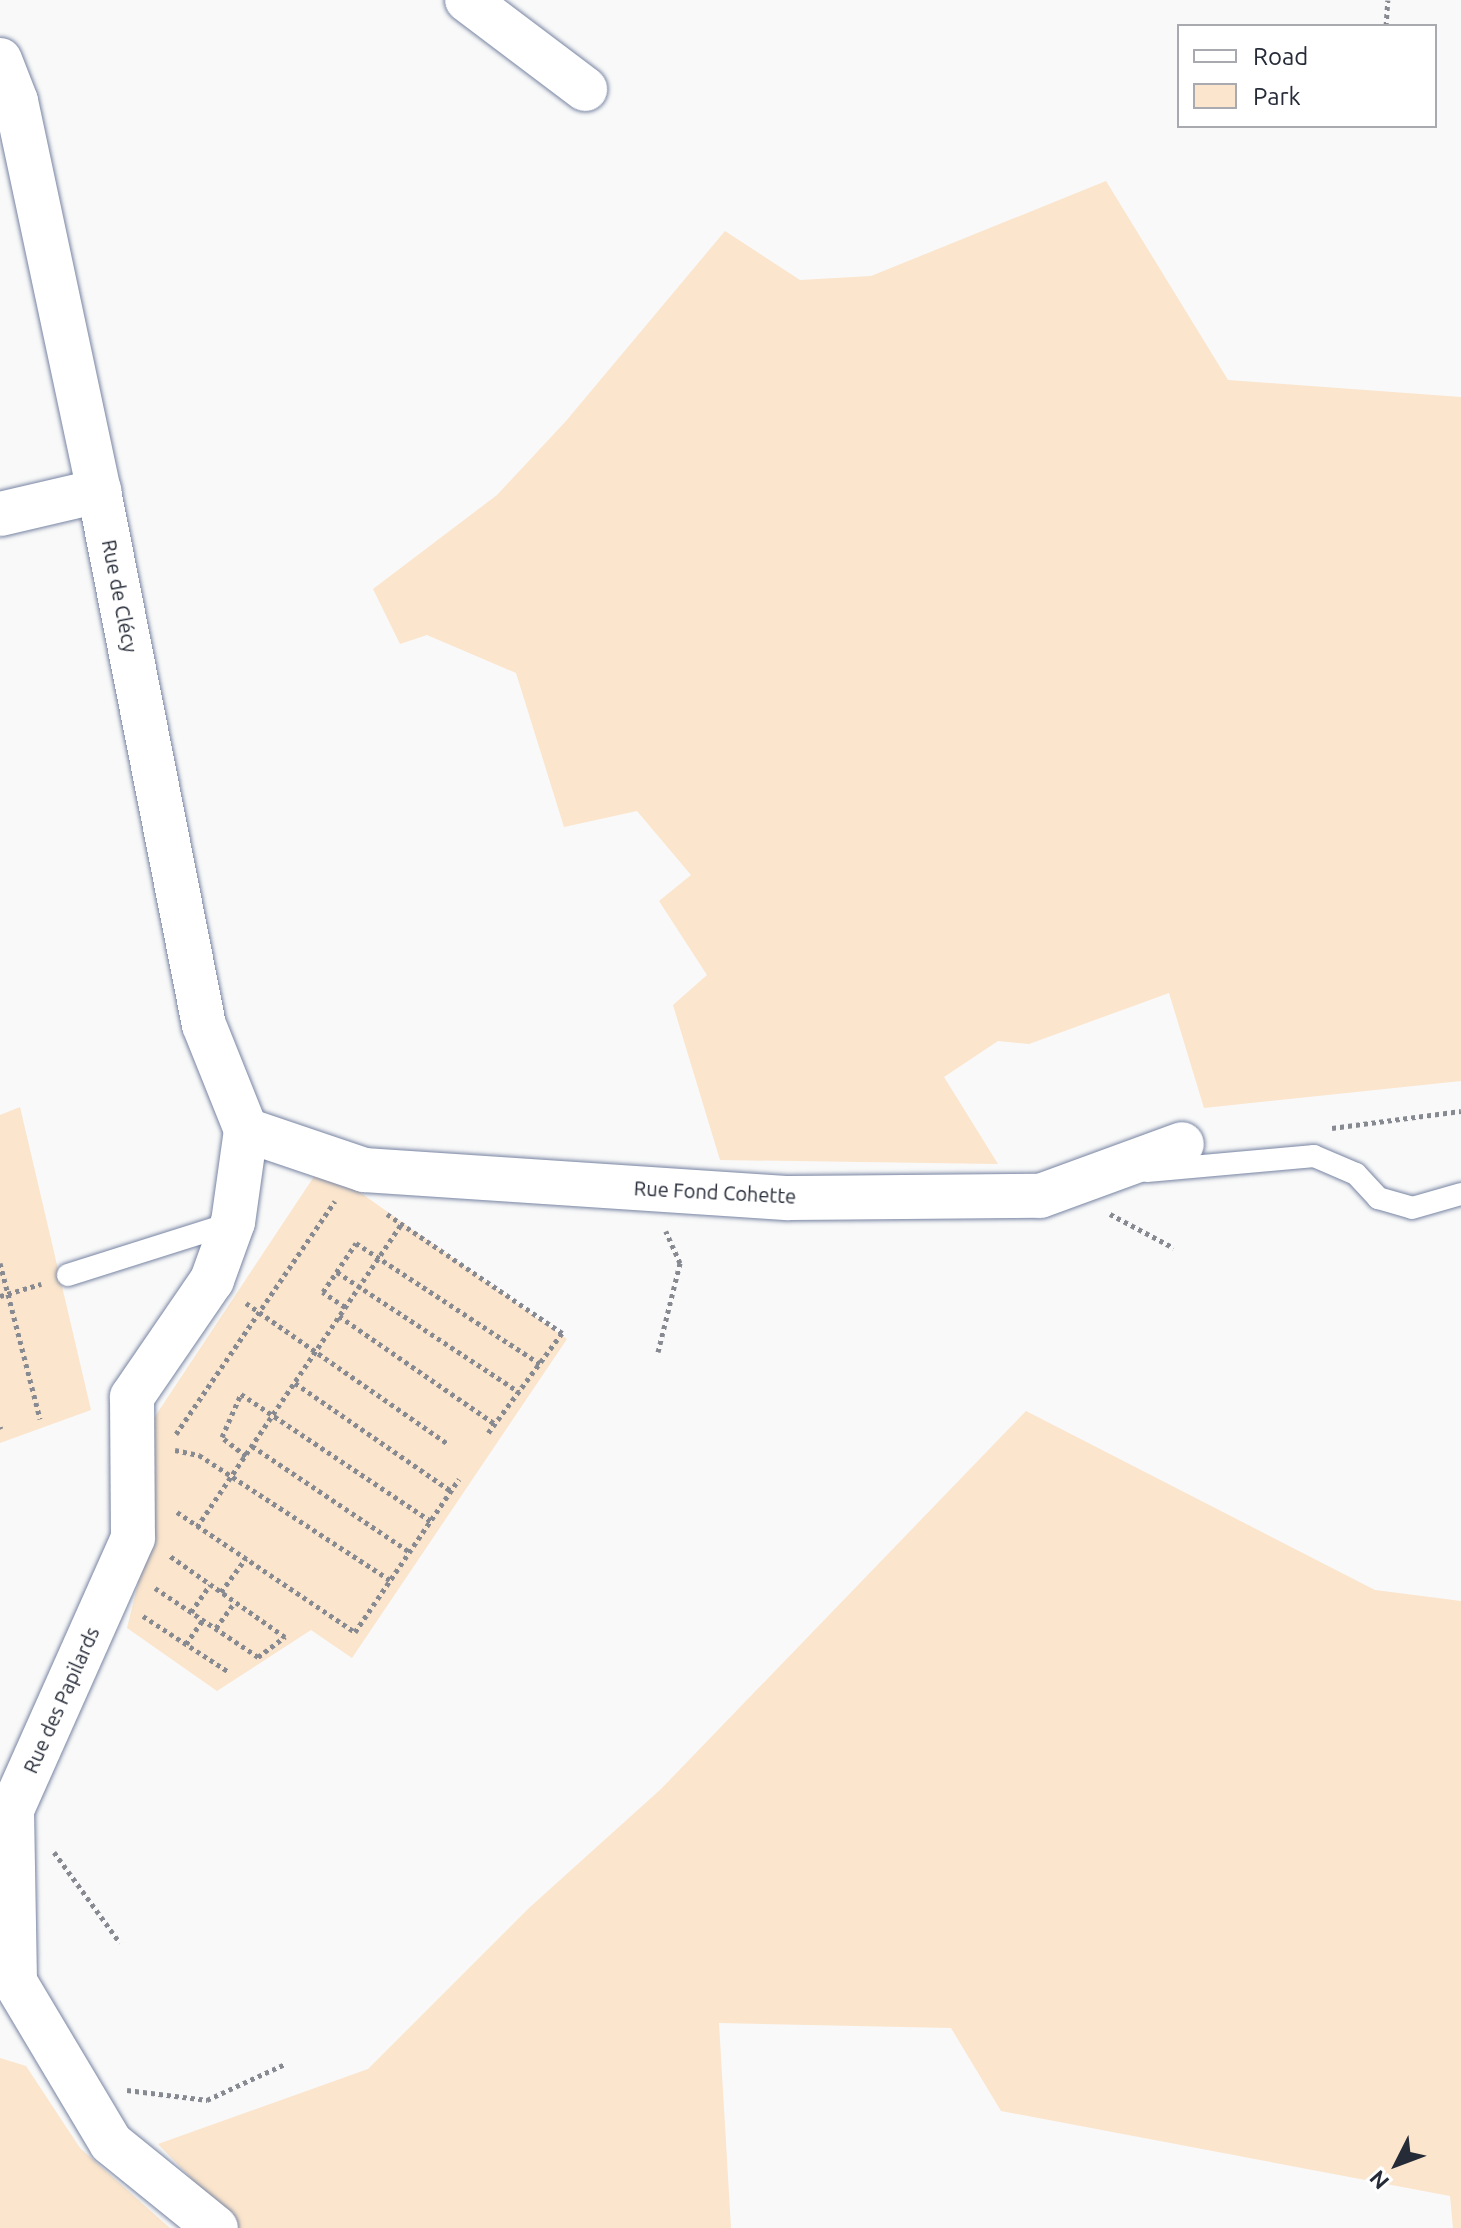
<!DOCTYPE html>
<meta charset="utf-8">
<style>
body{margin:0}
#map{position:relative;width:1461px;height:2228px;overflow:hidden;background:#f9f9f9;font-family:Ubuntu,sans-serif}
div>[style]{position:absolute}
.green>*{inset:0;background:#fbe5cc}
.path>*{height:5px;margin-top:-2.5px;transform-origin:0;background:repeating-linear-gradient(90deg,#878a91 0 4px,transparent 0 8px)}
.roads{filter:drop-shadow(0 0 2px #7784a2) drop-shadow(0 0 2px #7784a2)}
.service>*{height:22px;margin:-11px;padding:0 11px;transform-origin:11px;border-radius:11px;background:#fff}
.minor>*{height:44px;margin:-22px;padding:0 22px;transform-origin:22px;border-radius:22px;background:#fff}
span{translate:-50% -50%;white-space:nowrap;text-align:center;line-height:1.15;-webkit-text-stroke:8px #fff;paint-order:stroke}
.street-label{font-size:20px;color:#262b38}
.legend{position:absolute;left:1177px;top:24px;width:260px;height:104px;box-sizing:border-box;background:#fff;border:2px solid #a8aaaf;margin:0;padding:10px 14px;list-style:none;font-size:24px;color:#262b38}
.legend li{display:flex;align-items:center;gap:16px;height:40px}
.legend b{width:40px;border:2px solid #a8aaaf}
.north{position:absolute;left:1357px;top:2124px;width:80px;height:80px;-webkit-text-stroke:6px #fff;paint-order:stroke;rotate:228deg;font-size:22px;font-weight:700;line-height:32px;text-align:center;color:#262b38}
.north::after{content:'';display:block;margin:auto;width:28px;height:36px;background:#262b38;clip-path:polygon(50% 0,100% 100%,50% 72%,0 100%)}
</style>
<div id="map">
<div class="green">
<div style="clip-path:polygon(1106px 181px,1228px 380px,1461px 397px,1461px 1081px,1204px 1108px,1169px 993px,1029px 1044px,998px 1041px,944px 1077px,998px 1164px,720px 1160px,673px 1005px,707px 975px,659px 901px,691px 875px,637px 811px,564px 827px,516px 673px,427px 635px,400px 644px,373px 589px,497px 495px,566px 421px,725px 231px,800px 280px,871px 276px)"></div>
<div style="clip-path:polygon(20px 1107px,91px 1410px,0 1443px,0 1115px)"></div>
<div style="clip-path:polygon(327px 1169px,567px 1339px,352px 1658px,311px 1630px,217px 1691px,127px 1628px,152px 1527px,146px 1430px,317px 1172px)"></div>
<div style="clip-path:polygon(1026px 1411px,1375px 1590px,1461px 1601px,1461px 2228px,1453px 2228px,1450px 2196px,1001px 2111px,951px 2028px,719px 2023px,731px 2228px,239px 2228px,158px 2144px,368px 2069px,529px 1908px,661px 1789px)"></div>
<div style="clip-path:polygon(0 2058px,26px 2066px,80px 2148px,170px 2228px,0 2228px)"></div>
</div>
<div class="path">
<div style="left:1386px;top:26px;width:26px;rotate:-86deg"></div>
<div style="left:1332px;top:1128px;width:130px;rotate:-7.5deg"></div>
<div style="left:387px;top:1214px;width:212px;rotate:34.2deg"></div>
<div style="left:562px;top:1333px;width:124px;rotate:126.5deg"></div>
<div style="left:1110px;top:1214px;width:72px;rotate:28deg"></div>
<div style="left:0;top:1263px;width:161px;rotate:75.6deg"></div>
<div style="left:337px;top:1272px;width:218px;rotate:33.4deg"></div>
<div style="left:0;top:1296px;width:43px;rotate:-16.3deg"></div>
<div style="left:246px;top:1303px;width:245px;rotate:34.9deg"></div>
<div style="left:345px;top:1307px;width:27px;rotate:-146deg"></div>
<div style="left:323px;top:1292px;width:59px;rotate:-56deg"></div>
<div style="left:356px;top:1243px;width:220px;rotate:33.3deg"></div>
<div style="left:339px;top:1316px;width:190px;rotate:34.7deg"></div>
<div style="left:658px;top:1352px;width:92px;rotate:-76.1deg"></div>
<div style="left:680px;top:1263px;width:35px;rotate:-114deg"></div>
<div style="left:295px;top:1383px;width:190px;rotate:34.7deg"></div>
<div style="left:0;top:1427px;width:2px;rotate:63deg"></div>
<div style="left:176px;top:1434px;width:282px;rotate:-55.7deg"></div>
<div style="left:252px;top:1446px;width:190px;rotate:33.9deg"></div>
<div style="left:175px;top:1450px;width:25px;rotate:12deg"></div>
<div style="left:199px;top:1455px;width:228px;rotate:33.2deg"></div>
<div style="left:246px;top:1456px;width:31px;rotate:-142deg"></div>
<div style="left:222px;top:1437px;width:47px;rotate:-66.2deg"></div>
<div style="left:241px;top:1394px;width:229px;rotate:33.8deg"></div>
<div style="left:177px;top:1512px;width:215px;rotate:34deg"></div>
<div style="left:355px;top:1632px;width:185px;rotate:-55.8deg"></div>
<div style="left:197px;top:1527px;width:365px;rotate:-56deg"></div>
<div style="left:155px;top:1588px;width:124px;rotate:33.8deg"></div>
<div style="left:258px;top:1657px;width:34px;rotate:-37deg"></div>
<div style="left:285px;top:1637px;width:141px;rotate:-144.8deg"></div>
<div style="left:221px;top:1592px;width:42px;rotate:-53.7deg"></div>
<div style="left:191px;top:1612px;width:33px;rotate:-55deg"></div>
<div style="left:143px;top:1616px;width:103px;rotate:33.1deg"></div>
<div style="left:216px;top:1628px;width:32px;rotate:-54deg"></div>
<div style="left:186px;top:1644px;width:29px;rotate:-55deg"></div>
<div style="left:54px;top:1852px;width:112px;rotate:54deg"></div>
<div style="left:127px;top:2090px;width:81px;rotate:7.1deg"></div>
<div style="left:207px;top:2100px;width:86px;rotate:-24.8deg"></div>
</div>
<div class="roads">
<div class="service">
<div style="left:1147px;top:1171px;width:168px;rotate:-5.1deg"></div>
<div style="left:1314px;top:1156px;width:46px;rotate:23.2deg"></div>
<div style="left:1356px;top:1174px;width:33px;rotate:47deg"></div>
<div style="left:1378px;top:1198px;width:35px;rotate:16deg"></div>
<div style="left:1412px;top:1208px;width:51px;rotate:-15.9deg"></div>
<div style="left:68px;top:1275px;width:172px;rotate:-17.6deg"></div>
</div>
<div class="minor">
<div style="left:467px;top:0;width:148px;rotate:37deg"></div>
<div style="left:0;top:60px;width:44px;rotate:68.7deg"></div>
<div style="left:16px;top:101px;width:399px;rotate:78deg"></div>
<div style="left:99px;top:491px;width:544px;rotate:78.88deg"></div>
<div style="left:204px;top:1025px;width:113px;rotate:68.2deg"></div>
<div style="left:246px;top:1130px;width:93px;rotate:98deg"></div>
<div style="left:233px;top:1222px;width:62px;rotate:109.9deg"></div>
<div style="left:212px;top:1280px;width:142px;rotate:124.4deg"></div>
<div style="left:132px;top:1397px;width:141px;rotate:89.6deg"></div>
<div style="left:133px;top:1538px;width:298px;rotate:114deg"></div>
<div style="left:12px;top:1810px;width:172px;rotate:89deg"></div>
<div style="left:15px;top:1982px;width:187px;rotate:59.2deg"></div>
<div style="left:111px;top:2143px;width:135px;rotate:39deg"></div>
<div style="left:0;top:514px;width:102px;rotate:-13.1deg"></div>
<div style="left:246px;top:1130px;width:125px;rotate:18.7deg"></div>
<div style="left:364px;top:1170px;width:426px;rotate:3.8deg"></div>
<div style="left:789px;top:1198px;width:251px;rotate:-0.5deg"></div>
<div style="left:1040px;top:1196px;width:151px;rotate:-20.1deg"></div>
</div>
</div>
<div class="street-label">
<span style="left:120px;top:596px;rotate:79deg">Rue de Clécy</span>
<span style="left:715px;top:1192px;rotate:3deg">Rue Fond Cohette</span>
<span style="left:61px;top:1700px;rotate:-66deg">Rue des Papilards</span>
</div>
<ul class="legend">
<li><b style="height:10px;background:#fff"></b>Road</li>
<li><b style="height:22px;background:#fbe5cc"></b>Park</li>
</ul>
<div class="north">N</div>
</div>
